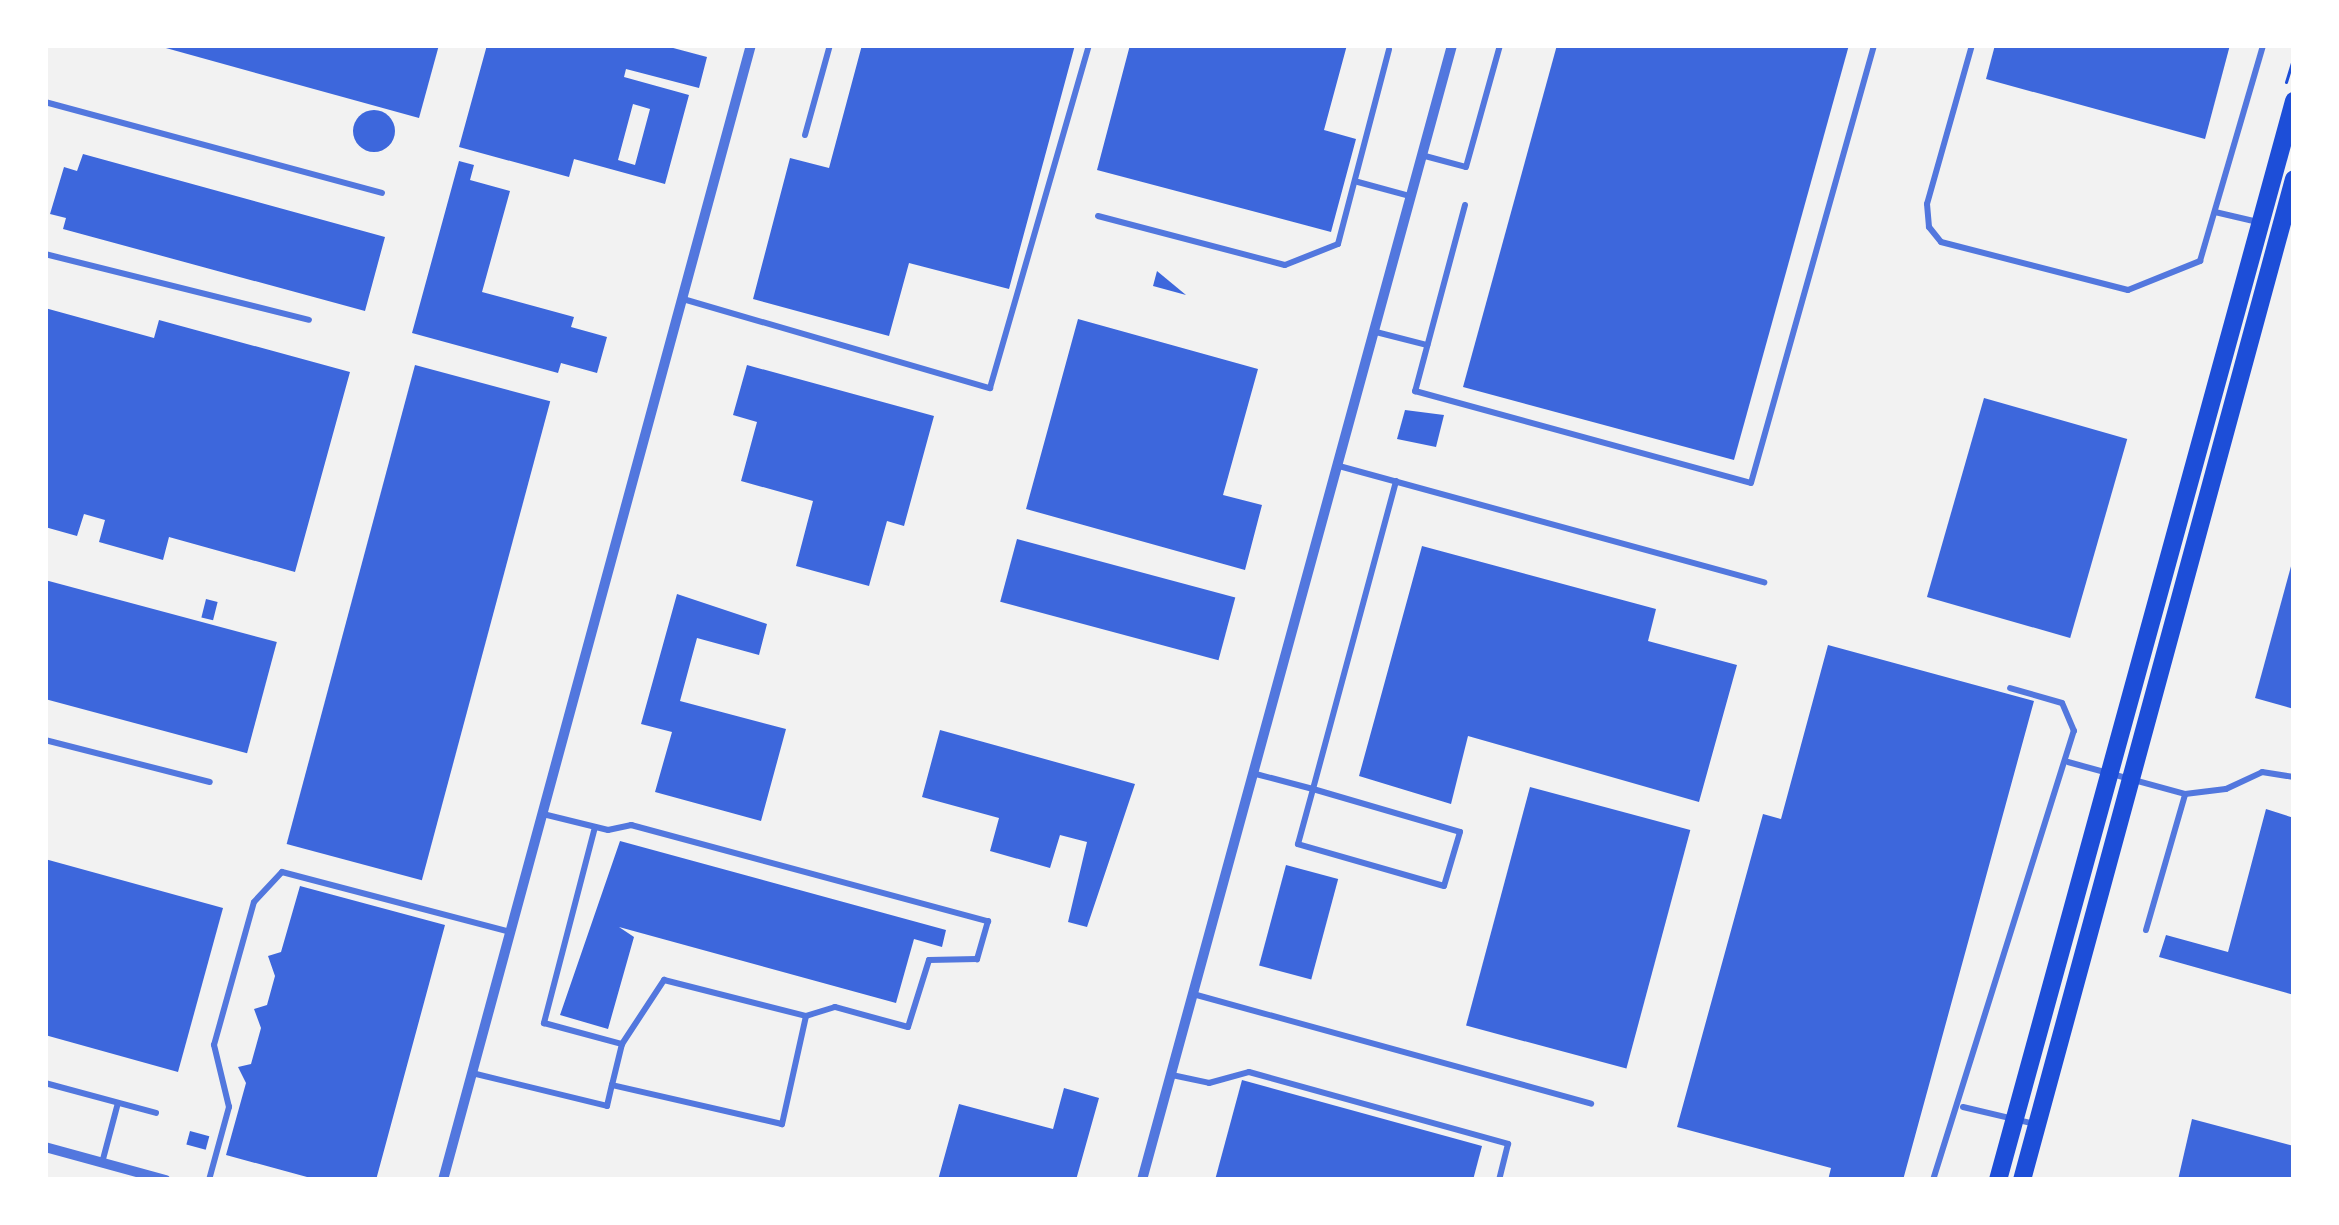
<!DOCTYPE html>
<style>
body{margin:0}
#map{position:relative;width:2339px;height:1225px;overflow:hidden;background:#f2f2f2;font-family:"IBM Plex Sans",sans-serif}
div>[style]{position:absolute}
.building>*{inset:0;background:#3d67dc;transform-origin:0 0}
.round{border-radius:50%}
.path>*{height:3px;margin:-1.5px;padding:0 1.5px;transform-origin:1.5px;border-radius:1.5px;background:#1d4ed8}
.service>*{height:6px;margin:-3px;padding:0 3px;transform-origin:3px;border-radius:3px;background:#5277de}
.minor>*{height:10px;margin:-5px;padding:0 5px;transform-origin:5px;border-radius:5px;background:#5277de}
.primary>*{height:18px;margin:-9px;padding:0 9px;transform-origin:9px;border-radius:9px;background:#1d4ed8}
span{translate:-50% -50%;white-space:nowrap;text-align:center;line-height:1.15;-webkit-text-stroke:12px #fff;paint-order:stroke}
.frame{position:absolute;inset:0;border:48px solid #fff;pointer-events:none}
</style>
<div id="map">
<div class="building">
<div style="clip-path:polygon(155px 45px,439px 45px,419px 118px)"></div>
<div style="clip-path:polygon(evenodd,487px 45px,662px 45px,707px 57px,699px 88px,626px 69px,624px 77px,689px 95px,665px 184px,574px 159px,569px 177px,459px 147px,487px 45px,633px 104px,650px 109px,635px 165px,618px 160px,633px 104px)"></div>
<div style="clip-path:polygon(862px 45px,1075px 45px,1009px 289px,909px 263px,889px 336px,753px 299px,790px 158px,829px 168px)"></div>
<div style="clip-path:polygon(1130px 45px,1347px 45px,1324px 130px,1356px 139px,1331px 232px,1097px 170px)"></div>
<div style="clip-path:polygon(1557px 45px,1849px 45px,1734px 460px,1463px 387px)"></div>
<div style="clip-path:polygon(1995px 45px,2230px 45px,2205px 139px,1986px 79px)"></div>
<div class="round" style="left:353px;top:110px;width:42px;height:42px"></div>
<div style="clip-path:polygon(83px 154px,385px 237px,365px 311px,63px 229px,66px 218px,50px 214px,64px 167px,77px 171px)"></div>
<div style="clip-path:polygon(459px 161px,474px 165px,470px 180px,510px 191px,482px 292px,574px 317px,571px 327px,607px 337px,597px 373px,561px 363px,558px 373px,412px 333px)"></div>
<div style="clip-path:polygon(1157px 271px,1186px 295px,1153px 286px)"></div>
<div style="clip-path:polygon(45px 308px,154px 338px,159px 320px,350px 372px,295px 572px,169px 537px,163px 560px,99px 542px,105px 520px,84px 514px,77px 536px,45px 527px)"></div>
<div style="clip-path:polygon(1078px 319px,1258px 369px,1223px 495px,1262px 505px,1245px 570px,1026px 509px)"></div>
<div style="left:415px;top:365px;width:140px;height:496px;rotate:15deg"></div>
<div style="clip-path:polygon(747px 365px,934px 416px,904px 526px,887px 521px,869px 586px,796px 566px,813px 501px,741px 481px,757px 422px,733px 415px)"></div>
<div style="left:1984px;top:398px;width:149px;height:207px;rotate:16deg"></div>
<div style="clip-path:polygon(1405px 410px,1444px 415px,1436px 447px,1397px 439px)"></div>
<div style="left:1017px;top:539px;width:226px;height:65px;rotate:15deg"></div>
<div style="clip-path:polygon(1422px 546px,1656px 609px,1648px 641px,1737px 665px,1699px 802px,1468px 736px,1451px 804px,1359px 776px)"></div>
<div style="clip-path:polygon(2293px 559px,2294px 559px,2294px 709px,2255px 698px)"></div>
<div style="left:45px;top:580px;width:240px;height:115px;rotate:15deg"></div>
<div style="clip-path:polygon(677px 594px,767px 624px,759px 655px,697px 638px,680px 701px,786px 729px,761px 821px,655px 792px,672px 732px,641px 724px)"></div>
<div style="left:206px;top:599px;width:12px;height:19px;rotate:14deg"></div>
<div style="clip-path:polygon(1828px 645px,2034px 701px,1903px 1180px,1828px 1180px,1831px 1168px,1677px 1127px,1763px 814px,1781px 819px)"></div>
<div style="clip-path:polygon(940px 730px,1135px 784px,1087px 927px,1068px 922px,1087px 842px,1060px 835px,1050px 868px,990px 851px,999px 818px,922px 797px)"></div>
<div style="left:1530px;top:787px;width:166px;height:247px;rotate:15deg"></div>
<div style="clip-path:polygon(2266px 809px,2294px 818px,2294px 995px,2159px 957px,2166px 935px,2228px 952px)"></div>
<div style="clip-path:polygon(620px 841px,946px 930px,942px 947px,914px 939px,896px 1003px,619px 927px,634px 937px,608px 1029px,560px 1015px)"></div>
<div style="clip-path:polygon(45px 859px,223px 908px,178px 1072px,45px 1035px)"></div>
<div style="left:1286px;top:865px;width:54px;height:104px;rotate:15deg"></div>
<div style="clip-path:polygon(300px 886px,445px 925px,376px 1180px,318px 1180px,226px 1155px,246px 1083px,238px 1067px,251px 1064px,261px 1028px,254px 1009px,267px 1005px,275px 976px,268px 956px,281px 952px)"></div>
<div style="clip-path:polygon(1242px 1080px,1482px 1146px,1473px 1180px,1215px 1180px)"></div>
<div style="clip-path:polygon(1064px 1088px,1099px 1098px,1076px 1180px,938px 1180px,959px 1104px,1053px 1129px)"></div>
<div style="clip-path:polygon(2192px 1119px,2294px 1146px,2294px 1180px,2178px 1180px)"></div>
<div style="left:190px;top:1131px;width:20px;height:14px;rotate:15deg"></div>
</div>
<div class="path">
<div style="left:2286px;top:82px;width:28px;rotate:-73deg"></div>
</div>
<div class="service">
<div style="left:1972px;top:45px;width:165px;rotate:105.8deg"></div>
<div style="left:1927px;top:204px;width:23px;rotate:85deg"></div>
<div style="left:1929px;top:227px;width:19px;rotate:51deg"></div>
<div style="left:1941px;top:242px;width:193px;rotate:14.4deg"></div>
<div style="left:2128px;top:290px;width:78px;rotate:-21.9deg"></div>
<div style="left:2200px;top:261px;width:225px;rotate:-73.7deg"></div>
<div style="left:45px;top:102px;width:349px;rotate:15.1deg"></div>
<div style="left:805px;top:135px;width:93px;rotate:-74.5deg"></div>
<div style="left:1425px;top:156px;width:42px;rotate:15deg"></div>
<div style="left:1466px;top:167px;width:127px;rotate:-74.4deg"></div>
<div style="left:1358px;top:182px;width:54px;rotate:15.1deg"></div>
<div style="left:1465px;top:205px;width:193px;rotate:105deg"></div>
<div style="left:1415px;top:391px;width:348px;rotate:15.3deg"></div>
<div style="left:1751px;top:483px;width:455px;rotate:-74.3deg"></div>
<div style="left:2215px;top:212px;width:44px;rotate:13.1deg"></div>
<div style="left:1098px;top:216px;width:193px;rotate:14.7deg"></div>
<div style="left:1285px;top:265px;width:57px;rotate:-21.6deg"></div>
<div style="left:1338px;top:244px;width:201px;rotate:-75.3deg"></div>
<div style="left:45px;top:254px;width:272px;rotate:14deg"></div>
<div style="left:683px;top:299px;width:320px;rotate:16.2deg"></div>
<div style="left:990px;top:388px;width:357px;rotate:-73.9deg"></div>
<div style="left:1376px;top:332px;width:53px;rotate:14.3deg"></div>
<div style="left:1339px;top:466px;width:441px;rotate:15.3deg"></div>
<div style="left:45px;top:740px;width:170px;rotate:14.3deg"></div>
<div style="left:2068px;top:762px;width:121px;rotate:15.3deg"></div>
<div style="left:2185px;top:794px;width:41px;rotate:-7deg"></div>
<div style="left:2226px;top:789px;width:40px;rotate:-25deg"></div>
<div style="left:2262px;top:772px;width:32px;rotate:9deg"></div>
<div style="left:1252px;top:773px;width:63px;rotate:14.7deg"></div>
<div style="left:1313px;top:789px;width:153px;rotate:16.3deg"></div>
<div style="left:1460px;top:832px;width:56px;rotate:106.5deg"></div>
<div style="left:1444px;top:886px;width:152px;rotate:-164deg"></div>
<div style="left:1298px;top:844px;width:57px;rotate:-74.7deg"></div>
<div style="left:1313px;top:789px;width:319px;rotate:-74.9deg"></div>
<div style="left:543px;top:814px;width:67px;rotate:13.8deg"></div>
<div style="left:608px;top:830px;width:24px;rotate:-12deg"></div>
<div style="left:631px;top:825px;width:370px;rotate:15.1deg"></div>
<div style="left:988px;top:921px;width:40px;rotate:106deg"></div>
<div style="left:977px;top:959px;width:48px;rotate:178.8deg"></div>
<div style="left:929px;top:960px;width:70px;rotate:107.4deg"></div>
<div style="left:908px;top:1027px;width:76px;rotate:-164.7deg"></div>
<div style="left:835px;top:1007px;width:30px;rotate:163deg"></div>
<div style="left:595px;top:827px;width:203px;rotate:104.6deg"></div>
<div style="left:544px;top:1023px;width:81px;rotate:15.1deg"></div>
<div style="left:2146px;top:930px;width:141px;rotate:-73.9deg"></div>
<div style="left:1193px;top:994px;width:413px;rotate:15.4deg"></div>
<div style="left:472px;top:1073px;width:139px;rotate:13.7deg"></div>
<div style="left:607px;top:1106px;width:22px;rotate:-77deg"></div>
<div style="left:612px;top:1085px;width:42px;rotate:-76.3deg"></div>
<div style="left:622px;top:1044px;width:77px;rotate:-56.7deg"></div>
<div style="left:664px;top:980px;width:146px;rotate:14.2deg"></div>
<div style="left:806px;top:1016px;width:111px;rotate:102.5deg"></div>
<div style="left:782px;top:1124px;width:174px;rotate:-167.1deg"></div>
<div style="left:1172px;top:1075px;width:38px;rotate:12deg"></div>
<div style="left:1209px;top:1083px;width:41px;rotate:-15.4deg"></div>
<div style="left:1249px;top:1072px;width:269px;rotate:15.5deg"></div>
<div style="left:1508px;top:1144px;width:37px;rotate:104deg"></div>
<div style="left:45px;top:1083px;width:115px;rotate:15.1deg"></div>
<div style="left:1963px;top:1107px;width:74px;rotate:13.3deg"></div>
<div style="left:102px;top:1163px;width:62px;rotate:-75.1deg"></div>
<div style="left:209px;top:1180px;width:76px;rotate:-74.7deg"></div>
<div style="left:229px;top:1107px;width:64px;rotate:-103.6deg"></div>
<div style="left:214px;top:1045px;width:148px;rotate:-74.4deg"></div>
<div style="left:254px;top:902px;width:41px;rotate:-47deg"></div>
<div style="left:282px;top:872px;width:237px;rotate:14.7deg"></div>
<div style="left:1933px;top:1180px;width:471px;rotate:-72.6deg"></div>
<div style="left:2074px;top:731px;width:30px;rotate:-113deg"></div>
<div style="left:2062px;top:703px;width:54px;rotate:-163.9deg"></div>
</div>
<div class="minor">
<div style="left:45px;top:1147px;width:125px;rotate:15.3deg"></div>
<div style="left:443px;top:1180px;width:1176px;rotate:-74.82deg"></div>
<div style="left:1142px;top:1180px;width:1177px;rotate:-74.72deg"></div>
</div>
<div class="primary">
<div style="left:1998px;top:1180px;width:1119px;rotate:-74.66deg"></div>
<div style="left:2022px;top:1180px;width:1037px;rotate:-74.8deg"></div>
</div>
<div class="frame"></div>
</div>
